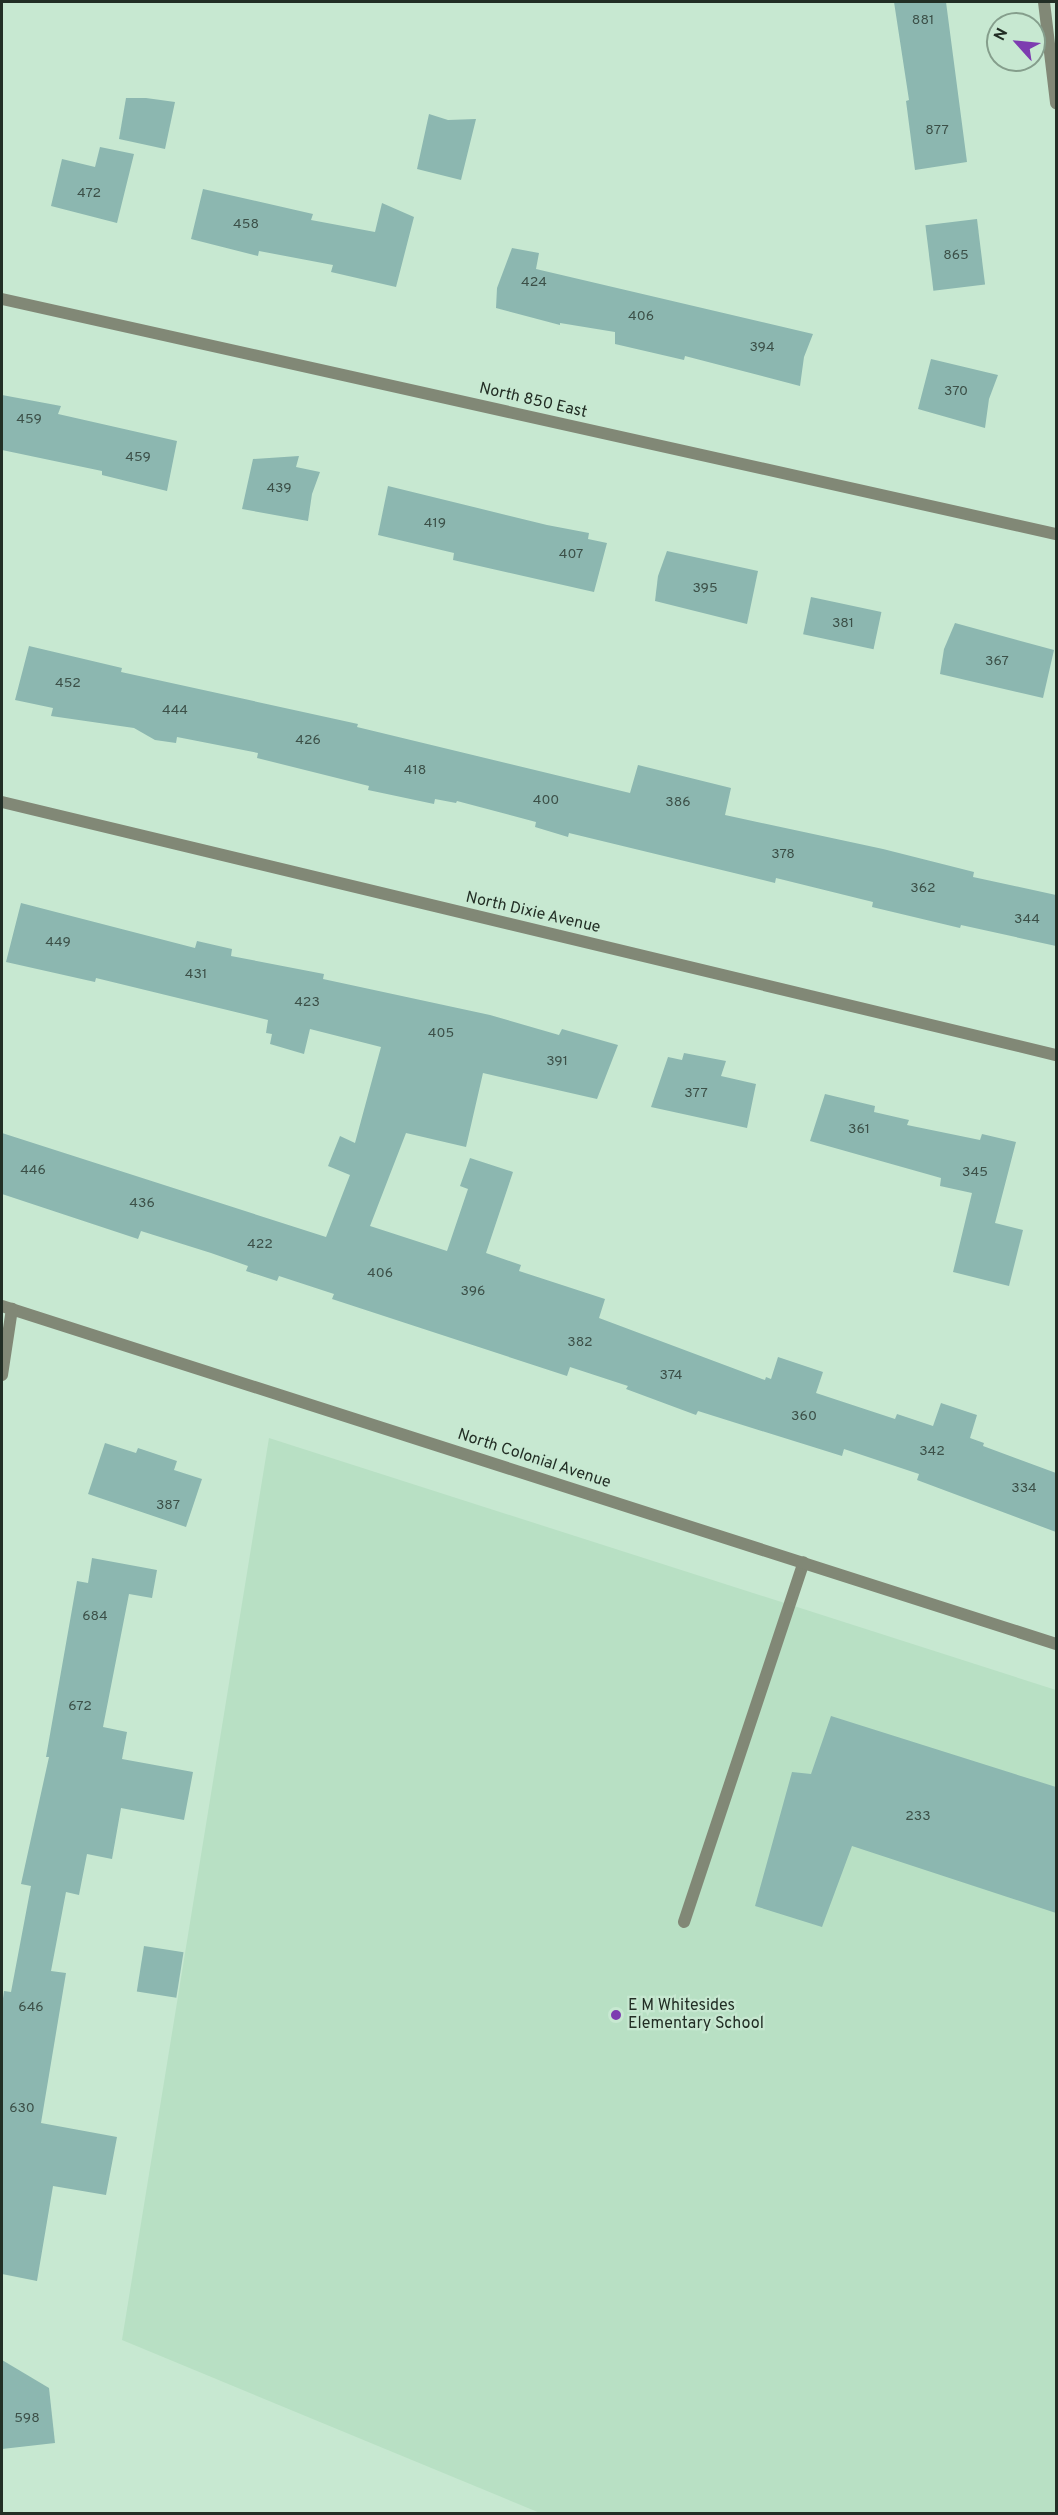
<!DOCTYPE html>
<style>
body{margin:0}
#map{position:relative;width:1058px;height:2515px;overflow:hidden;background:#c7e8d1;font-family:Overpass,sans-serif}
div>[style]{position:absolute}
.built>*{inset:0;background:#b8e0c4}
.building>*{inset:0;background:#8cb7b0;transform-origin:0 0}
.lane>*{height:12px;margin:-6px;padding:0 6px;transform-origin:6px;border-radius:6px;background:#818876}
.street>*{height:12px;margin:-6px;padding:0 6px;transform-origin:6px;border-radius:6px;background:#818876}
.dots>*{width:16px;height:16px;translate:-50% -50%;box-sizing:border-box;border:3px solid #c7e8d1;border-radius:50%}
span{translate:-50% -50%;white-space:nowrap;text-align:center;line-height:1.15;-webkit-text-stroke:4.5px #c7e8d1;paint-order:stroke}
.number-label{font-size:14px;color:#3c5048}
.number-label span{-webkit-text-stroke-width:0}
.street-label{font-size:16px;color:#222e25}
.poi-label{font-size:16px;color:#222e25}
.left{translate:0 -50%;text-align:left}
.frame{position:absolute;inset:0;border:3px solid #222e25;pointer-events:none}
.north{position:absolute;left:986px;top:12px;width:60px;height:60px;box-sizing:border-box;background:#c7e8d1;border:2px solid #859e8c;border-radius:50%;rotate:297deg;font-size:16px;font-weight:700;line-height:24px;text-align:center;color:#222e25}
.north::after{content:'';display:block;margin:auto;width:21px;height:27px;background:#7d3cb0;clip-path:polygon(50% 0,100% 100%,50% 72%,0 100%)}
</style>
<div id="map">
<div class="built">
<div style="clip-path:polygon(269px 1438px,1056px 1690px,1056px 2513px,540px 2513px,122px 2340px)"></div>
</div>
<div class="building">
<div style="clip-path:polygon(894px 2px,946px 2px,967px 162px,915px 170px,906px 101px,909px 100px)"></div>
<div style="clip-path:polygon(126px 98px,146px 98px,175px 102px,165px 149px,119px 139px)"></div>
<div style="clip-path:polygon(429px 114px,448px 120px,476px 119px,461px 180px,417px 169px)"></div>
<div style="clip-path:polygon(100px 147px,134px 154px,117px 223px,51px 206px,62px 159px,95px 167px)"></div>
<div style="clip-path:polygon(203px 189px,313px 214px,311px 220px,375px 232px,382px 203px,414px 217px,396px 287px,331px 272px,333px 265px,259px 251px,258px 256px,191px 239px)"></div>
<div style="left:977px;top:219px;width:66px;height:52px;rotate:83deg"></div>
<div style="clip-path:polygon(512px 248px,539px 253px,536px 269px,813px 334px,804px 357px,800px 386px,685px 356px,684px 360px,615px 344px,615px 332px,560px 323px,560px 325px,496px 308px,497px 288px)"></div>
<div style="clip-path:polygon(931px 359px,998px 375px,989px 399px,985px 428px,918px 409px)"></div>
<div style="clip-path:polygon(2px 395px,61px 406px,58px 414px,177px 441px,167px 491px,102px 475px,102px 471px,2px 450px)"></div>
<div style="clip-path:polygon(299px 456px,296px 467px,320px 472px,312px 494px,308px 521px,242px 509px,253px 459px)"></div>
<div style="clip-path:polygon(388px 486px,547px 525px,589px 533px,588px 539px,607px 543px,594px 592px,453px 560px,454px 553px,378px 535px)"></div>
<div style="clip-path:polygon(667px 551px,758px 571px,747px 624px,655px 601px,658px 576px)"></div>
<div style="left:811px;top:597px;width:72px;height:38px;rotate:12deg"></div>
<div style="clip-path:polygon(955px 623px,1054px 650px,1043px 698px,940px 674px,944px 649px)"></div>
<div style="clip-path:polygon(29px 646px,122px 668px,121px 672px,358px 724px,357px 727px,630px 793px,638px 765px,731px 788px,725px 815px,883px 849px,974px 872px,973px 877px,1056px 895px,1056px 946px,961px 925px,960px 928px,872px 907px,873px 902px,776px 878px,775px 883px,569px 833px,568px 837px,535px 827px,536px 822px,457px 801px,456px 803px,435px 799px,434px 804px,368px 790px,369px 786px,257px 758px,258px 753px,177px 737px,176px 743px,155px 740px,134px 728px,51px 716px,53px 708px,15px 700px)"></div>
<div style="clip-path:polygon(21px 903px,195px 948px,197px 941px,232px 949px,231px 956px,324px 974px,323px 979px,490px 1015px,559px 1035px,562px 1029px,618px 1045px,597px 1099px,483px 1073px,466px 1147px,406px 1133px,370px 1226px,447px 1251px,468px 1189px,460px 1186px,470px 1158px,513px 1172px,486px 1253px,521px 1265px,519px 1271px,605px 1299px,599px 1318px,765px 1380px,766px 1377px,771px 1379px,778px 1357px,823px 1372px,816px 1393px,895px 1419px,897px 1414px,933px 1426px,941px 1403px,977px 1415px,970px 1438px,984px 1443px,983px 1446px,1056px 1473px,1056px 1532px,917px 1480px,919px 1474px,844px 1449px,842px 1456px,698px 1411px,696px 1415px,626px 1389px,628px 1386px,570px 1367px,567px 1376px,332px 1299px,334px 1294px,279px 1276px,277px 1281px,246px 1271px,248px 1266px,211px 1253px,141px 1231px,138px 1239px,2px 1194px,2px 1133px,326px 1237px,350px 1175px,328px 1166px,340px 1136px,355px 1143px,381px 1047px,310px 1029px,304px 1054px,270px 1044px,272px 1034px,266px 1033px,268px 1020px,96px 978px,95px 982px,6px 962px)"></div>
<div style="clip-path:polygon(684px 1053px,726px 1061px,721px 1076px,756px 1084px,747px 1128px,651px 1107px,668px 1057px,682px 1060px)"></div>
<div style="clip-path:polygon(825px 1094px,875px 1106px,874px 1112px,909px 1120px,907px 1125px,980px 1140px,982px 1134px,1016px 1142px,995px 1223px,1023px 1230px,1009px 1286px,953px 1272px,972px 1193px,940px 1186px,941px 1178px,810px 1141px)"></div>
<div style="clip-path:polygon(105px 1443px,136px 1453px,138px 1448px,177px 1461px,174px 1470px,202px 1479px,186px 1527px,88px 1494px)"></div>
<div style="clip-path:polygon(92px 1558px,157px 1570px,152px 1598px,129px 1594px,103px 1727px,127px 1732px,122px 1759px,193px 1772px,184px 1820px,121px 1808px,112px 1859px,87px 1854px,79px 1895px,66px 1892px,51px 1971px,66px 1973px,41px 2123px,117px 2137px,106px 2195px,53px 2186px,37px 2281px,2px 2274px,2px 2006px,4px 1991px,11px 1992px,31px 1886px,21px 1884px,49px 1757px,46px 1757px,77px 1581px,88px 1583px)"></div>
<div style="clip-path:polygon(831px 1716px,1056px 1787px,1056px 1913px,852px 1846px,822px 1927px,755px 1906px,792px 1772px,811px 1774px)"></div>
<div style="left:144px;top:1946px;width:40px;height:46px;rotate:9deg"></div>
<div style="clip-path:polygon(2px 2360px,49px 2388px,55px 2443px,2px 2449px)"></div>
</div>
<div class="lane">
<div style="left:684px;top:1922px;width:379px;rotate:-71.6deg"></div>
</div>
<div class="street">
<div style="left:1044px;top:2px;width:102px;rotate:83.2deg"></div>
<div style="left:2px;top:299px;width:1080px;rotate:12.57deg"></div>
<div style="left:2px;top:802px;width:1084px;rotate:13.5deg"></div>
<div style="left:2px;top:1306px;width:1107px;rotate:17.78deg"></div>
<div style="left:2px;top:1375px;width:67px;rotate:-81.4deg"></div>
</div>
<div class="dots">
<div style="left:616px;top:2015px;background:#7d3cb0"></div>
</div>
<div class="number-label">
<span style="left:923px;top:21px">881</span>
<span style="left:937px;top:131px">877</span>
<span style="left:89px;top:194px">472</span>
<span style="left:246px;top:225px">458</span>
<span style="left:956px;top:256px">865</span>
<span style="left:534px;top:283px">424</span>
<span style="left:641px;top:317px">406</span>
<span style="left:762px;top:348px">394</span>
<span style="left:956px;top:392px">370</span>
<span style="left:29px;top:420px">459</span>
<span style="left:138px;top:458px">459</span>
<span style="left:279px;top:489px">439</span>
<span style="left:435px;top:524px">419</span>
<span style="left:571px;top:555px">407</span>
<span style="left:705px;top:589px">395</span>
<span style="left:843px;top:624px">381</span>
<span style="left:997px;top:662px">367</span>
<span style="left:68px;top:684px">452</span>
<span style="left:175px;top:711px">444</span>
<span style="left:308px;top:741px">426</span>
<span style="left:415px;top:771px">418</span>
<span style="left:546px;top:801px">400</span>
<span style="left:678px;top:803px">386</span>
<span style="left:783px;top:855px">378</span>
<span style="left:923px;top:889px">362</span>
<span style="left:1027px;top:920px">344</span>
<span style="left:58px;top:943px">449</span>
<span style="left:196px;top:975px">431</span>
<span style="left:307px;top:1003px">423</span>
<span style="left:441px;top:1034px">405</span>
<span style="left:557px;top:1062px">391</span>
<span style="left:696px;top:1094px">377</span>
<span style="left:859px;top:1130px">361</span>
<span style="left:33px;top:1171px">446</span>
<span style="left:975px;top:1173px">345</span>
<span style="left:142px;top:1204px">436</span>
<span style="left:260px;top:1245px">422</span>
<span style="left:380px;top:1274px">406</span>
<span style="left:473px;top:1292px">396</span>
<span style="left:580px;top:1343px">382</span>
<span style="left:671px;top:1376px">374</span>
<span style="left:804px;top:1417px">360</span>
<span style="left:932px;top:1452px">342</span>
<span style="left:1024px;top:1489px">334</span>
<span style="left:168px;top:1506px">387</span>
<span style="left:95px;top:1617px">684</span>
<span style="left:80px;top:1707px">672</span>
<span style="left:918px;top:1817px">233</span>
<span style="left:31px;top:2008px">646</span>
<span style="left:22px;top:2109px">630</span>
<span style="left:27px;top:2419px">598</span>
</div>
<div class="street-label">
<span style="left:533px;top:401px;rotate:13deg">North 850 East</span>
<span style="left:533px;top:913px;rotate:13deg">North Dixie Avenue</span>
<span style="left:534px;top:1459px;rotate:18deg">North Colonial Avenue</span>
</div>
<div class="poi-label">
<span class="left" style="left:628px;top:2015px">E M Whitesides<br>Elementary School</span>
</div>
<div class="frame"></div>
<div class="north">N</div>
</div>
